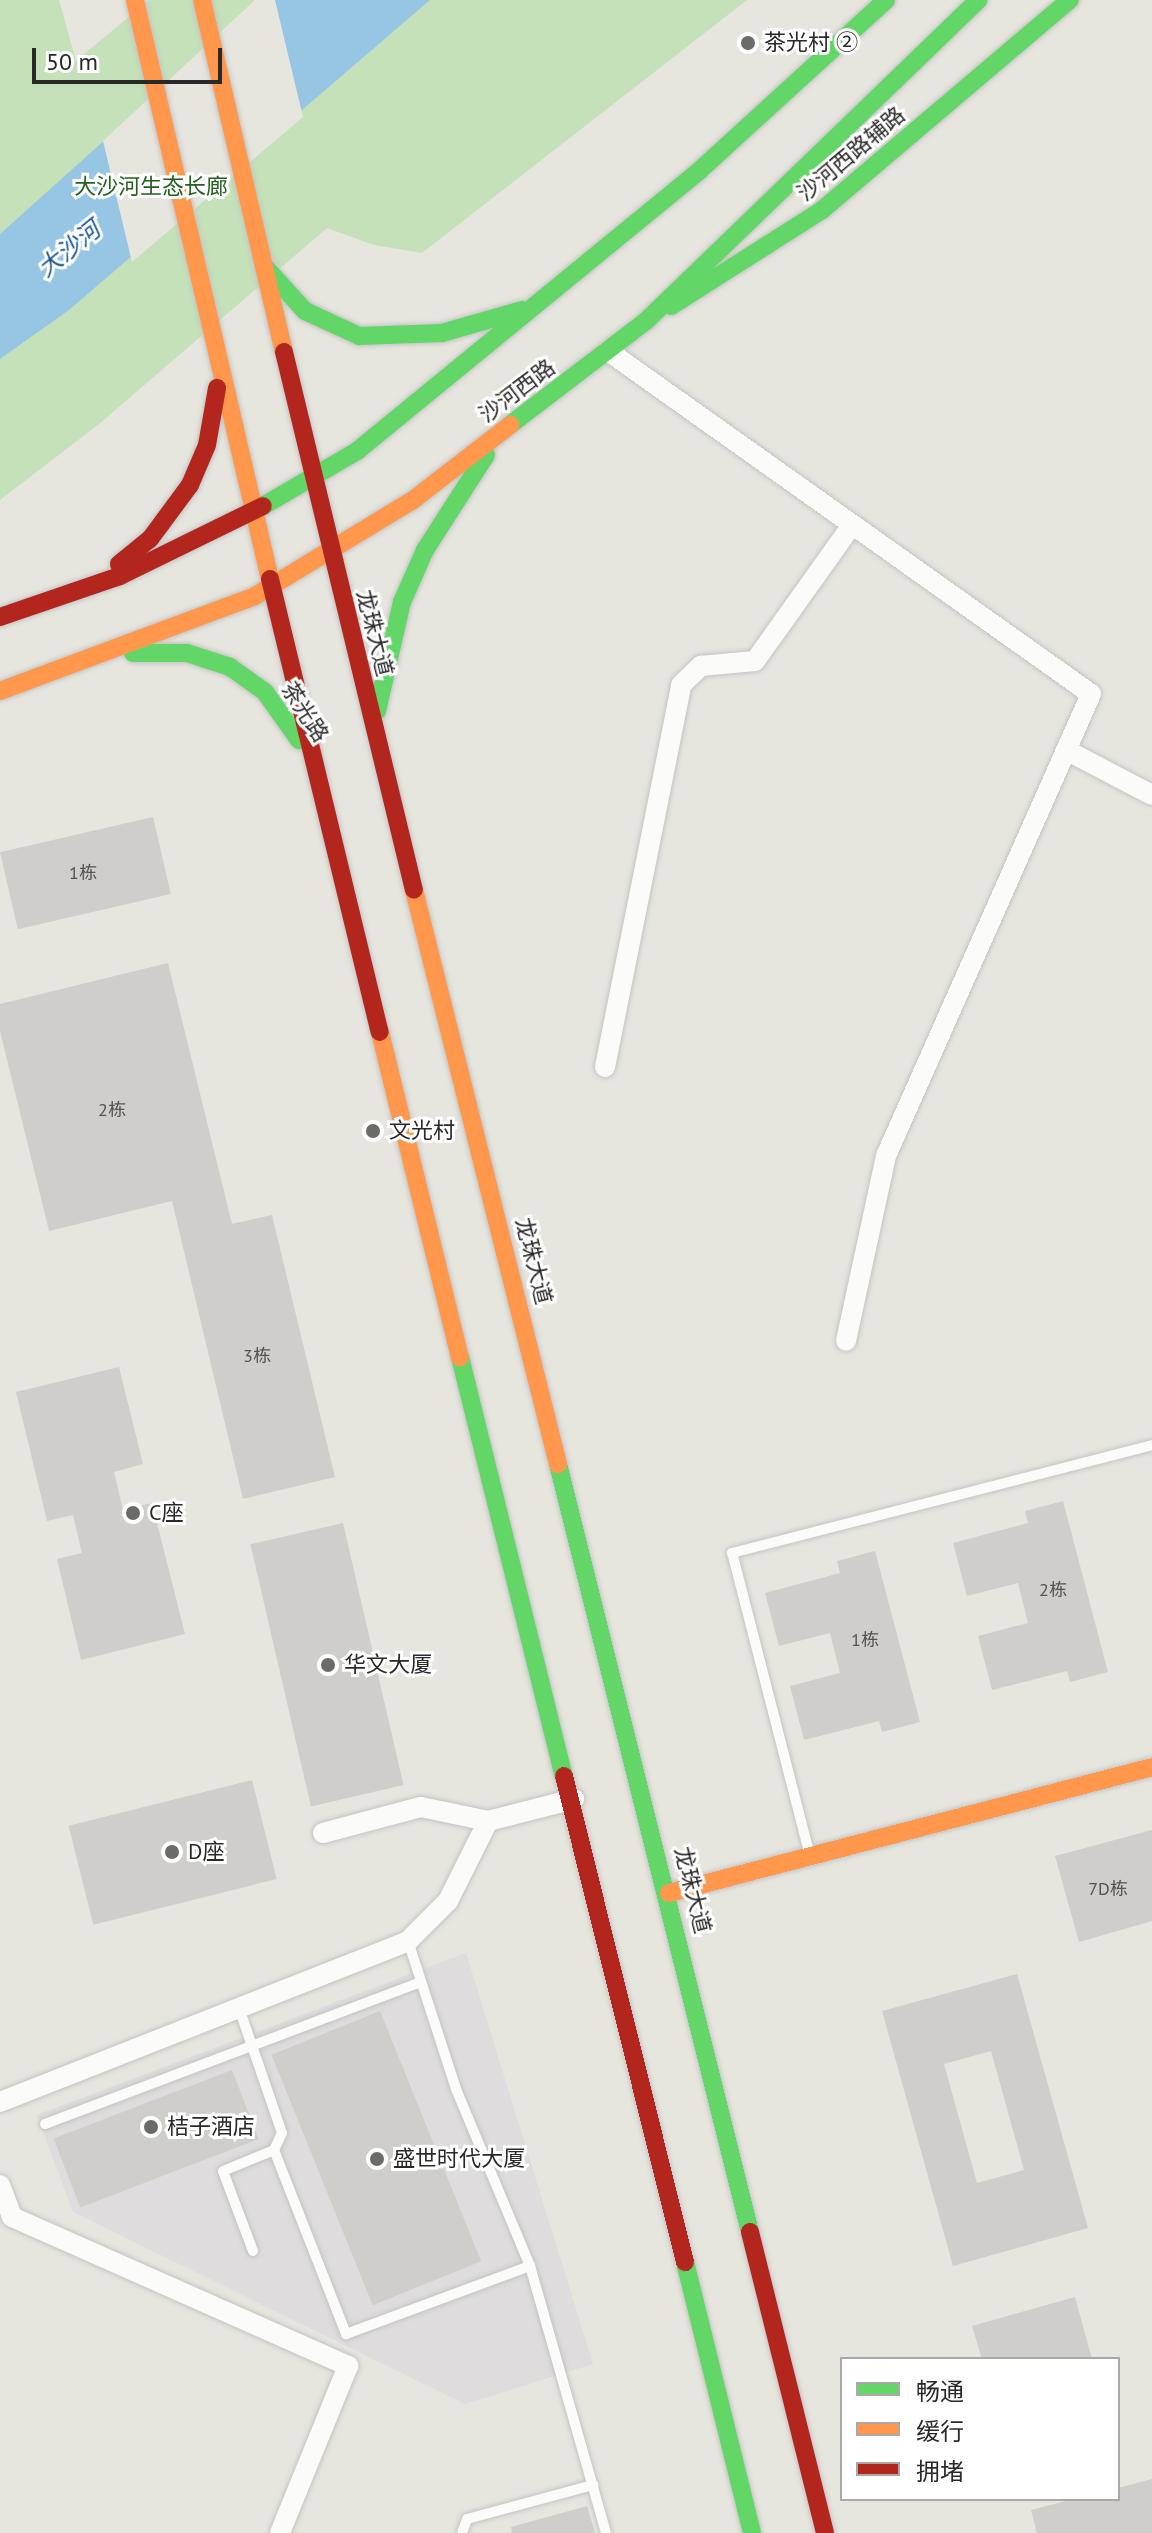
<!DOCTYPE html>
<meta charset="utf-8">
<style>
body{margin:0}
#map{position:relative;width:1152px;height:2533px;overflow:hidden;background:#e6e5de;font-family:"PT Sans","Noto Sans SC",sans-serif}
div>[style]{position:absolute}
.industrial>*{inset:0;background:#dedcdd}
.green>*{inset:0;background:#c4e1b9}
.water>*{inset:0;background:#97c6e4}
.pier>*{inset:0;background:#e6e5de}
.building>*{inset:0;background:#cfceca;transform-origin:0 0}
.roads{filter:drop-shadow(0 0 2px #c4c4c4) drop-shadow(0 0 2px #c4c4c4)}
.lane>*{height:10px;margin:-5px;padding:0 5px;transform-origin:5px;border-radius:5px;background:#fbfbfa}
.street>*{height:20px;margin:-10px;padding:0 10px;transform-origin:10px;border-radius:10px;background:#fbfbfa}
.fast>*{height:18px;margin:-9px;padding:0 9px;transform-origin:9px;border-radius:9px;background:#63d668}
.slow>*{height:18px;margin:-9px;padding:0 9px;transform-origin:9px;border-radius:9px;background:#ff974d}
.jam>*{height:18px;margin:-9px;padding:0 9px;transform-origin:9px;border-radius:9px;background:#b3261e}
.dots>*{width:22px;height:22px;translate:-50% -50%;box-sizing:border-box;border:4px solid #fff;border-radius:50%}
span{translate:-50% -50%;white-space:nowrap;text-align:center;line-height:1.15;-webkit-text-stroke:6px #fff;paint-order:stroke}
.number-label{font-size:18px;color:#535352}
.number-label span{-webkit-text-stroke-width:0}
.poi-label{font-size:22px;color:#292929}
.left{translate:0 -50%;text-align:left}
.street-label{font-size:22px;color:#292929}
.park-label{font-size:22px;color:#23601e}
.water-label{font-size:24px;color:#16558f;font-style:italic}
.legend{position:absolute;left:840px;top:2357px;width:280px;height:144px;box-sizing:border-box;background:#fff;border:2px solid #a9a9a9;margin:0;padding:10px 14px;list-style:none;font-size:24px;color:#292929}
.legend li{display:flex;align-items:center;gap:16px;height:40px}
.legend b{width:40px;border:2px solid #a9a9a9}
.scale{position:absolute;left:32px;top:48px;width:190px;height:36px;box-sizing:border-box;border:4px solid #292929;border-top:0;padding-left:10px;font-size:24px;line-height:28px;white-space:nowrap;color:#292929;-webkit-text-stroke:6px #fff;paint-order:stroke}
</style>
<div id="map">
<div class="industrial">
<div style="clip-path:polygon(466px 1953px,593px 2364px,465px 2404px,73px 2212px,37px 2115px)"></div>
</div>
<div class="green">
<div style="clip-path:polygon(0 0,59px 0,76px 61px,149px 0,747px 0,422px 253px,374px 245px,327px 228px,99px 424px,0 500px)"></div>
</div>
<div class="water">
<div style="clip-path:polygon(261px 0,430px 0,69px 310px,0 359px,0 234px)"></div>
</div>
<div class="pier">
<div style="clip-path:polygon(255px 0,275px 0,303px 117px,132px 262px,103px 141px)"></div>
</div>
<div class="building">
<div style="left:153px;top:817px;width:79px;height:157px;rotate:77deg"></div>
<div style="clip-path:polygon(168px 963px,232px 1224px,272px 1215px,335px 1477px,243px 1499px,172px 1201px,49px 1231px,0 1031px,0 1004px)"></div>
<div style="clip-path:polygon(119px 1367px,143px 1464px,114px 1472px,123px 1510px,152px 1503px,185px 1634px,81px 1660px,57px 1559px,82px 1553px,73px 1515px,47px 1521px,16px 1392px)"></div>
<div style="clip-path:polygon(1063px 1501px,1108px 1672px,1070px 1682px,1067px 1671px,992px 1690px,978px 1636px,1028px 1623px,1018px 1583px,967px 1596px,953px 1543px,1028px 1523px,1025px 1511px)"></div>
<div style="left:343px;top:1523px;width:269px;height:95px;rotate:77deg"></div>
<div style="clip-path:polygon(875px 1551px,920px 1722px,882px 1732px,879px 1721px,804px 1740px,790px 1686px,840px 1673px,830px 1633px,779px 1646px,765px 1593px,840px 1573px,837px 1561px)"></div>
<div style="left:252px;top:1780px;width:102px;height:189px;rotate:76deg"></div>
<div style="clip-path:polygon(1152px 1830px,1152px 1921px,1079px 1942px,1055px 1856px)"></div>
<div style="clip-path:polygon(evenodd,1017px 1974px,1088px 2228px,953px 2266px,882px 2011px,1017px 1974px,991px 2051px,1024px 2170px,977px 2183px,944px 2064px,991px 2051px)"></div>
<div style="left:380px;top:2011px;width:270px;height:117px;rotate:68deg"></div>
<div style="left:232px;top:2070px;width:74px;height:191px;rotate:69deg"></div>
<div style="clip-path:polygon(1075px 2297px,1092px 2359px,982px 2359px,972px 2326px)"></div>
<div style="clip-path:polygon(1152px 2479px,1152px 2533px,1037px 2533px,1031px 2510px,1074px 2499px,1118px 2499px,1118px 2488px)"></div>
<div style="clip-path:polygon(587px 2506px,595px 2533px,512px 2533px,511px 2527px)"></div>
</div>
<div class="roads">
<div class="lane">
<div style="left:810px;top:1856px;width:313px;rotate:-104.4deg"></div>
<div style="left:732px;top:1553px;width:434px;rotate:-14.4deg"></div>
<div style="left:408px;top:1941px;width:156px;rotate:72deg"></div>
<div style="left:456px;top:2089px;width:192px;rotate:67.3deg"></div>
<div style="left:530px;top:2266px;width:278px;rotate:74.1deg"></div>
<div style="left:239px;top:2008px;width:132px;rotate:71deg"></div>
<div style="left:282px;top:2133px;width:19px;rotate:115deg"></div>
<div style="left:274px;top:2150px;width:198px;rotate:68.6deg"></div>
<div style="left:346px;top:2334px;width:196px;rotate:-20.3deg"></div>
<div style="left:45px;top:2124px;width:400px;rotate:-20.7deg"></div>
<div style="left:253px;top:2251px;width:85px;rotate:-110.6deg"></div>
<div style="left:223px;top:2171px;width:55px;rotate:-22.4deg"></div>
<div style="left:462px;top:2533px;width:15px;rotate:-70deg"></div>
<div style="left:467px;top:2519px;width:131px;rotate:-15.1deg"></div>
</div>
<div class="street">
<div style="left:608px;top:351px;width:592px;rotate:35.38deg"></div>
<div style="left:1091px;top:694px;width:505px;rotate:113.93deg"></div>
<div style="left:886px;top:1156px;width:189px;rotate:102.2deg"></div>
<div style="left:1066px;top:750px;width:97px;rotate:27.6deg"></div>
<div style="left:605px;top:1067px;width:389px;rotate:-78.7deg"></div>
<div style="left:681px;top:685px;width:28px;rotate:-44deg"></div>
<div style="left:701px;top:666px;width:54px;rotate:-5.3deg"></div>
<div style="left:755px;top:661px;width:167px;rotate:-54.5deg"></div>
<div style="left:323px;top:1833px;width:101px;rotate:-14.9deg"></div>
<div style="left:421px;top:1807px;width:68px;rotate:11.8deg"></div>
<div style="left:488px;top:1821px;width:89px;rotate:-14.3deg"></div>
<div style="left:0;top:2102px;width:439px;rotate:-21.5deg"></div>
<div style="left:408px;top:1941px;width:57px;rotate:-45deg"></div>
<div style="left:448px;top:1901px;width:89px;rotate:-63.4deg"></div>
<div style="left:0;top:2185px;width:34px;rotate:69deg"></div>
<div style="left:12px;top:2217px;width:368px;rotate:23.9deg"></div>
<div style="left:348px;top:2366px;width:180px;rotate:112.2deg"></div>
</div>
<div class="fast">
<div style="left:266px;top:268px;width:58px;rotate:47.8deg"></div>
<div style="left:305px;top:311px;width:60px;rotate:24.8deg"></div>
<div style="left:359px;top:336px;width:83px;rotate:-2.1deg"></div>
<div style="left:442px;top:333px;width:83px;rotate:-16deg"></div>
<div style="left:671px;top:306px;width:179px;rotate:-32.4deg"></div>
<div style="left:822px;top:210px;width:325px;rotate:-40.3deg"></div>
<div style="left:510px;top:425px;width:171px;rotate:-37.4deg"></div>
<div style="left:646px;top:321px;width:462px;rotate:-44deg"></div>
<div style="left:263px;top:506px;width:109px;rotate:-30.3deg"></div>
<div style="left:357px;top:451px;width:443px;rotate:-39.3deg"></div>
<div style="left:700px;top:170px;width:252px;rotate:-42.4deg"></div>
<div style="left:133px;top:653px;width:54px"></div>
<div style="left:187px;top:653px;width:45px;rotate:18deg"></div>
<div style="left:230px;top:667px;width:43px;rotate:35.5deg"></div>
<div style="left:265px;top:692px;width:59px;rotate:54.7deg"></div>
<div style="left:377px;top:711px;width:112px;rotate:-77.1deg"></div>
<div style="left:402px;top:602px;width:57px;rotate:-66.1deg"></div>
<div style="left:425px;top:550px;width:113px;rotate:-57.3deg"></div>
<div style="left:460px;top:1357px;width:432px;rotate:76.1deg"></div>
<div style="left:558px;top:1464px;width:792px;rotate:75.96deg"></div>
<div style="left:685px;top:2262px;width:279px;rotate:76.1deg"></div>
</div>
<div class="slow">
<div style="left:135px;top:0;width:595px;rotate:76.88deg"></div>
<div style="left:202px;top:0;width:361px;rotate:76.9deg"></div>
<div style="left:0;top:691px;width:272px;rotate:-20.4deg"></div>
<div style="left:255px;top:596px;width:185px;rotate:-31.3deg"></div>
<div style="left:413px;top:500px;width:123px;rotate:-37.7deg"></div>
<div style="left:414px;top:890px;width:592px;rotate:75.92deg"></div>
<div style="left:380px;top:1032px;width:335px;rotate:76.2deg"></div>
<div style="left:669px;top:1893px;width:499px;rotate:-14.6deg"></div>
</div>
<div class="jam">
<div style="left:284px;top:352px;width:553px;rotate:76.42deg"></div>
<div style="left:119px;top:564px;width:40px;rotate:-39deg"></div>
<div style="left:150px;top:539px;width:67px;rotate:-53.5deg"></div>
<div style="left:190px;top:485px;width:43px;rotate:-67deg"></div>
<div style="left:207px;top:445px;width:58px;rotate:-80deg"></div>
<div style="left:270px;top:579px;width:466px;rotate:76.4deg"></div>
<div style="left:0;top:617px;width:127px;rotate:-18.9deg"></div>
<div style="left:120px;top:576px;width:159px;rotate:-26.1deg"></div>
<div style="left:564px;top:1776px;width:501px;rotate:76.02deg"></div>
<div style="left:750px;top:2232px;width:310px;rotate:76deg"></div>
</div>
</div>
<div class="dots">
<div style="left:748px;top:43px;background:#6b6b68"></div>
<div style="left:373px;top:1131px;background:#6b6b68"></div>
<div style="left:133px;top:1513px;background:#6b6b68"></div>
<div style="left:328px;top:1665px;background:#6b6b68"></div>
<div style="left:172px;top:1852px;background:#6b6b68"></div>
<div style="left:151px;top:2127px;background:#6b6b68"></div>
<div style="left:377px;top:2159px;background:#6b6b68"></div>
</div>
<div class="number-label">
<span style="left:83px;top:873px">1栋</span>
<span style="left:112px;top:1110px">2栋</span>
<span style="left:257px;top:1356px">3栋</span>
<span style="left:1053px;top:1590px">2栋</span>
<span style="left:865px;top:1640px">1栋</span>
<span style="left:1108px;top:1889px">7D栋</span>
</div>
<div class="poi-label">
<span class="left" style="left:764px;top:43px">茶光村 ②</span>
<span class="left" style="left:389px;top:1131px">文光村</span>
<span class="left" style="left:149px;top:1513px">C座</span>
<span class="left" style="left:344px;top:1665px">华文大厦</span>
<span class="left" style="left:188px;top:1852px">D座</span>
<span class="left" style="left:167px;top:2127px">桔子酒店</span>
<span class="left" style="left:393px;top:2159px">盛世时代大厦</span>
</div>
<div class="street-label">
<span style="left:851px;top:154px;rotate:-40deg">沙河西路辅路</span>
<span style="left:517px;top:391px;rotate:-37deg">沙河西路</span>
<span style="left:375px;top:633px;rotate:76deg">龙珠大道</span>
<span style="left:305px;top:712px;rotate:57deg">茶光路</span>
<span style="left:534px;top:1261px;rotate:76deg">龙珠大道</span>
<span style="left:693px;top:1890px;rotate:76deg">龙珠大道</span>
</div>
<div class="park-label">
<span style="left:151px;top:187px">大沙河生态长廊</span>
</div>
<div class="water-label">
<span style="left:69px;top:249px;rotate:-39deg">大沙河</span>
</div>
<ul class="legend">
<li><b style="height:10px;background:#63d668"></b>畅通</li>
<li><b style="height:10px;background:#ff974d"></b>缓行</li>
<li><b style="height:10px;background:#b3261e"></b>拥堵</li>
</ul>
<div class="scale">50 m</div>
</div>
